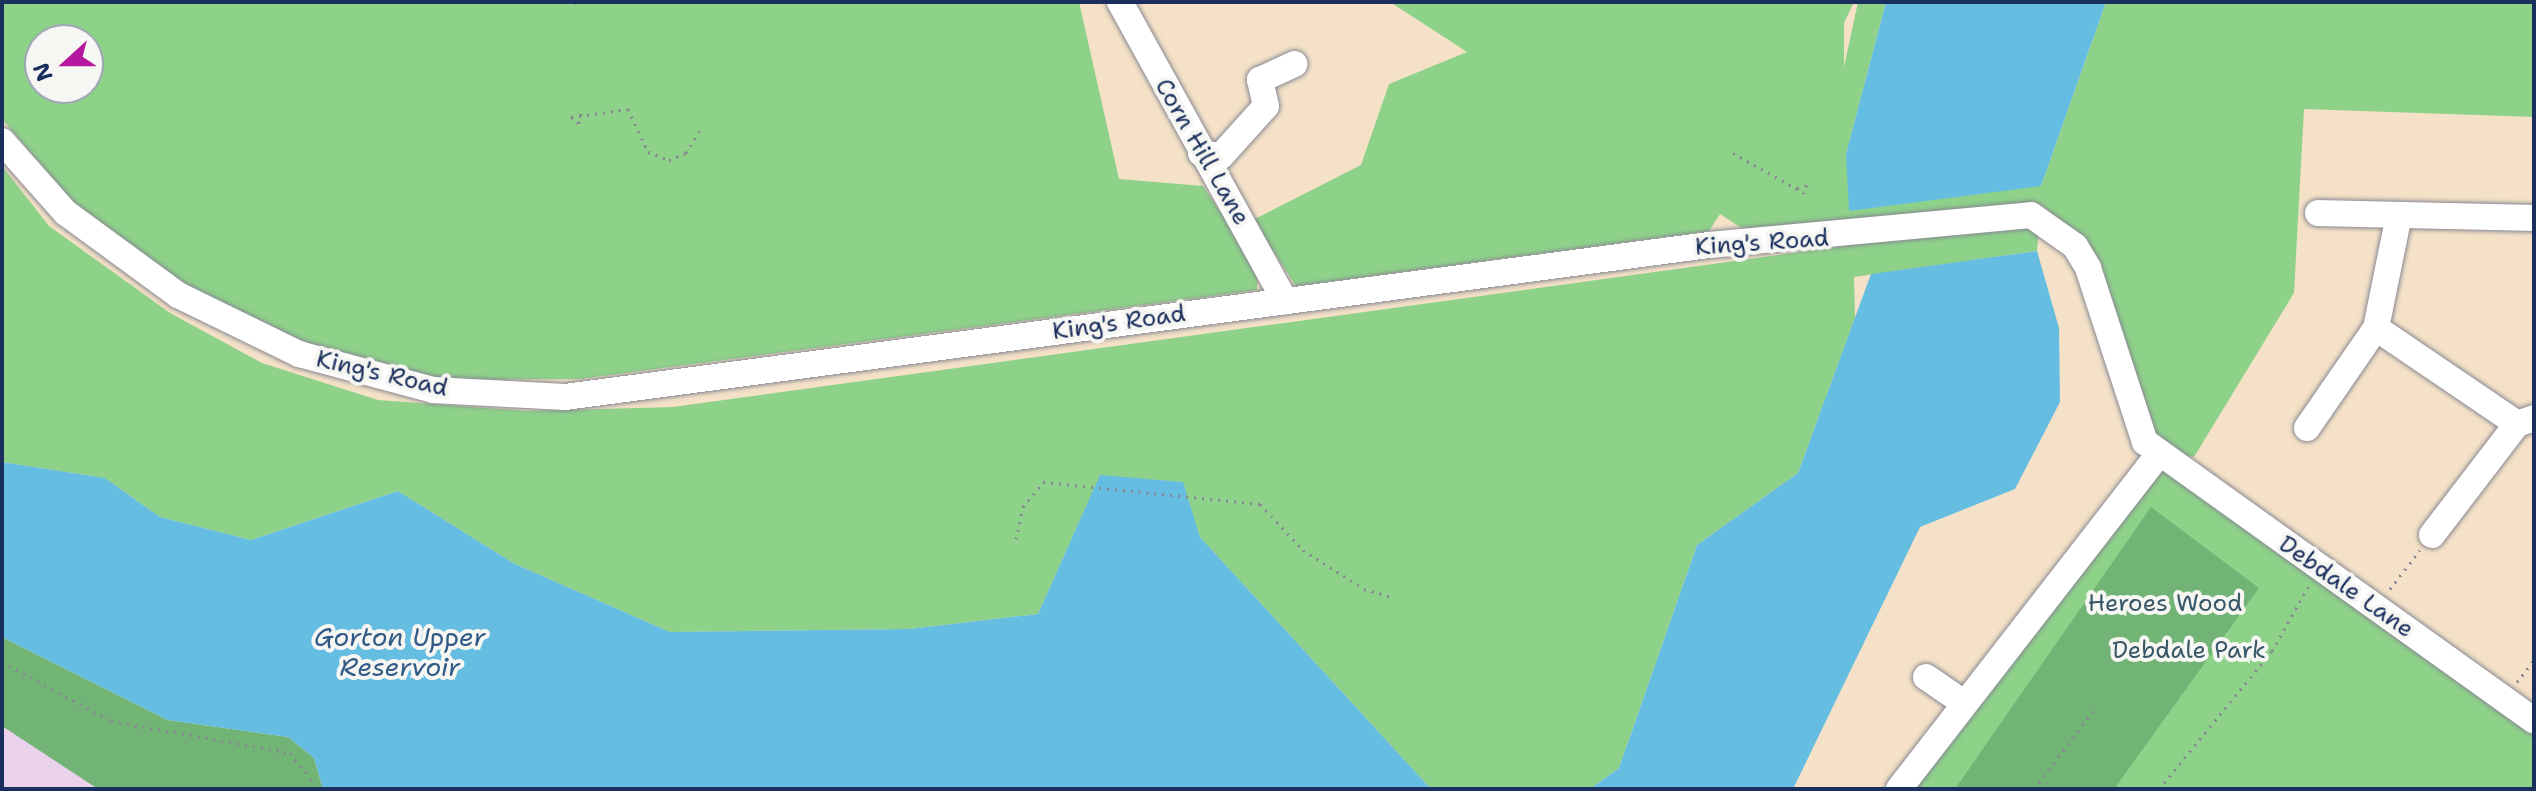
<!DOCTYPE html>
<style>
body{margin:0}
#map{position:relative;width:2536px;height:791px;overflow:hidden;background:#f4e1c7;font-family:"Shantell Sans",sans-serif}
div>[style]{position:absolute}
.built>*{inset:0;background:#ead1ec}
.green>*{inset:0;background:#8ed28a}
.forest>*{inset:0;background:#72b476}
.water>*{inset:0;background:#66bde2}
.path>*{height:3px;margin-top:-1.5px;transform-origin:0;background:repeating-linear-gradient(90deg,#888892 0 2px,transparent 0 8px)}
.roads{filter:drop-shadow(0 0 2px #888892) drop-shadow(0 0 2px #888892)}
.minor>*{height:26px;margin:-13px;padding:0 13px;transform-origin:13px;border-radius:13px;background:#fff}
span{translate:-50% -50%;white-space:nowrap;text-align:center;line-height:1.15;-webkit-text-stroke:8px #f6f6f2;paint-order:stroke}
.street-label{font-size:24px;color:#1b2f5e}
.park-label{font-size:24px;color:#385869}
.water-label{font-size:26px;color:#325a86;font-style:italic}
.frame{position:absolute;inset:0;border:4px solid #1b2f5e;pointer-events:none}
.north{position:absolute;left:24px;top:24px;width:80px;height:80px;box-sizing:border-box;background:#f6f6f2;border:2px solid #9ea6b7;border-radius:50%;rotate:249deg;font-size:22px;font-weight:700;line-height:32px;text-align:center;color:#1b2f5e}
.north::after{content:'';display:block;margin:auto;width:28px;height:36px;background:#b5179e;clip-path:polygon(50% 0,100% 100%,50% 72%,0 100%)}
</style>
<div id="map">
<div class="built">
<div style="clip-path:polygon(2px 677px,292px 789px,2px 789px)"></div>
</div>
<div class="green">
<div style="clip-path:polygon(evenodd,2px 2px,1079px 2px,1119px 179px,1203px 186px,1258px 268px,1257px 290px,580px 379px,451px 380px,353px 359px,247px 320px,156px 269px,74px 203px,2px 119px,2px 2px,40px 40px,88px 40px,88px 88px,40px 88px,40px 40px)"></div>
<div style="clip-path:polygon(1390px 2px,1854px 2px,1844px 23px,1844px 67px,1858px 2px,1886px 2px,1846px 154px,2041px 186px,2106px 2px,2534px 2px,2534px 117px,2304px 109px,2294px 293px,2194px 457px,2174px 453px,2145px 429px,2075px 232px,2041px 205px,2037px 251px,1854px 277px,1855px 318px,1798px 473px,1697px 545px,1619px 768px,1590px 789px,1431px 789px,1200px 537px,1182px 482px,1100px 476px,1038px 614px,909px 629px,670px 632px,515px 564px,398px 491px,251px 540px,160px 517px,105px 478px,2px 462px,2px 166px,49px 226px,170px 313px,262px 363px,378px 400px,528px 411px,673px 407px,1851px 245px,1740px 227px,1720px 214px,1709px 231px,1296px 286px,1253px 220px,1361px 165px,1389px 84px,1467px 52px)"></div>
<div style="clip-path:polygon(2163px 467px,2534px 735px,2534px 789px,1909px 789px)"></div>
</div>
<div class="forest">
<div style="clip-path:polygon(2151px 507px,2259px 588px,2114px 789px,1955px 789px)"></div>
<div style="clip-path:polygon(2px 637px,168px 720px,288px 737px,314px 758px,323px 789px,98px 789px,2px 726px)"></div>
</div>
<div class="water">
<div style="clip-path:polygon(1886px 2px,2106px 2px,2041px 186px,1849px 211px,1846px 154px)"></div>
<div style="clip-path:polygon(2037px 251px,2059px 328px,2060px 402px,2015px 489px,1920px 527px,1793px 789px,1590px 789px,1619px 768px,1697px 545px,1798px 473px,1871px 274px)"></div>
<div style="clip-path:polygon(2px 462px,105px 478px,160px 517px,251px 540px,398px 491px,515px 564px,670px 632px,909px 629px,1038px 614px,1100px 475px,1183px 482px,1200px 537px,1431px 789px,323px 789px,314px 758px,288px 737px,168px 720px,2px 637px)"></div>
</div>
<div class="path">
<div style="left:576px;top:2px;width:4px;rotate:76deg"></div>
<div style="left:571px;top:117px;width:58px;rotate:-8deg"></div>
<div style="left:628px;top:109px;width:47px;rotate:65.1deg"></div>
<div style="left:648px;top:152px;width:22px;rotate:21deg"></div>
<div style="left:669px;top:160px;width:18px;rotate:-22deg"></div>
<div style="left:686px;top:153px;width:26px;rotate:-59deg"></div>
<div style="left:571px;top:117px;width:10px;rotate:37deg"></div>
<div style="left:579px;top:123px;width:10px;rotate:-79deg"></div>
<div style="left:1733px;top:153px;width:81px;rotate:29.4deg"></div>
<div style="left:1797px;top:188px;width:10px;rotate:-17deg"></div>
<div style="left:1807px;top:185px;width:9px;rotate:111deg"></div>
<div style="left:1016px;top:539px;width:33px;rotate:-78deg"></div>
<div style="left:1023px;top:507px;width:32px;rotate:-51deg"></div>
<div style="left:1043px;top:482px;width:218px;rotate:5.8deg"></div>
<div style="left:1260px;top:504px;width:63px;rotate:46.9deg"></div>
<div style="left:1303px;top:550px;width:72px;rotate:32.6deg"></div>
<div style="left:1364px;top:589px;width:29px;rotate:16deg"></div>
<div style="left:2390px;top:589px;width:49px;rotate:-52.4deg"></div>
<div style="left:2px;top:662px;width:124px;rotate:28.4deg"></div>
<div style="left:111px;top:721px;width:182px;rotate:10.1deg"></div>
<div style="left:290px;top:753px;width:33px;rotate:51deg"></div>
<div style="left:311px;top:779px;width:10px;rotate:96deg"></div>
<div style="left:2517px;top:682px;width:28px;rotate:-52deg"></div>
<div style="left:2034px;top:789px;width:99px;rotate:-52.8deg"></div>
<div style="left:2159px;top:789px;width:178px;rotate:-50.7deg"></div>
<div style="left:2272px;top:651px;width:76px;rotate:-60.7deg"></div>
</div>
<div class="roads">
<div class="minor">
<div style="left:1120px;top:2px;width:342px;rotate:61.1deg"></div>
<div style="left:2px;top:141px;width:96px;rotate:48.4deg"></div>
<div style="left:66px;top:213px;width:139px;rotate:36.2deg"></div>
<div style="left:178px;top:295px;width:135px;rotate:26deg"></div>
<div style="left:299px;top:354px;width:139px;rotate:15deg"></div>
<div style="left:433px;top:390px;width:132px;rotate:3deg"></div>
<div style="left:565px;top:397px;width:1154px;rotate:-7.57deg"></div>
<div style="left:1709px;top:245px;width:323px;rotate:-5.3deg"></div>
<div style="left:2031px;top:215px;width:54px;rotate:35.2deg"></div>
<div style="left:2075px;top:246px;width:26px;rotate:59deg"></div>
<div style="left:2088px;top:268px;width:183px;rotate:71.9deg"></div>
<div style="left:2145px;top:442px;width:478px;rotate:35.6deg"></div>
<div style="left:1201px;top:153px;width:20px;rotate:9deg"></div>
<div style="left:1221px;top:156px;width:67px;rotate:-48deg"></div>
<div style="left:1266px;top:106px;width:27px;rotate:-103deg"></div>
<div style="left:1260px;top:80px;width:38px;rotate:-25deg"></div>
<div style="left:2318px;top:213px;width:216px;rotate:1.3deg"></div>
<div style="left:2376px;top:328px;width:171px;rotate:34.2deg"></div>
<div style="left:2307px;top:428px;width:121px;rotate:-55.4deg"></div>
<div style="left:2376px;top:328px;width:115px;rotate:-78.5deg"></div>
<div style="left:2432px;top:535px;width:140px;rotate:-52.6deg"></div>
<div style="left:2517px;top:424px;width:18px;rotate:-19deg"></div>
<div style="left:1926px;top:677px;width:46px;rotate:34.4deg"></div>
<div style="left:1899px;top:789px;width:423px;rotate:-52.2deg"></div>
</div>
</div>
<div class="street-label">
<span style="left:1202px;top:152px;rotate:60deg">Corn Hill Lane</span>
<span style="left:1762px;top:243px;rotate:-4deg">King's Road</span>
<span style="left:1119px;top:323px;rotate:-8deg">King's Road</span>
<span style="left:382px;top:374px;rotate:13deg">King's Road</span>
<span style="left:2346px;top:587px;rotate:35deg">Debdale Lane</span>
</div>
<div class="park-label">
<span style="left:2165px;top:604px">Heroes Wood</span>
<span style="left:2189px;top:651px">Debdale Park</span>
</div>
<div class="water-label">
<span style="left:400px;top:652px">Gorton Upper<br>Reservoir</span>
</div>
<div class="frame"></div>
<div class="north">N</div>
</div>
